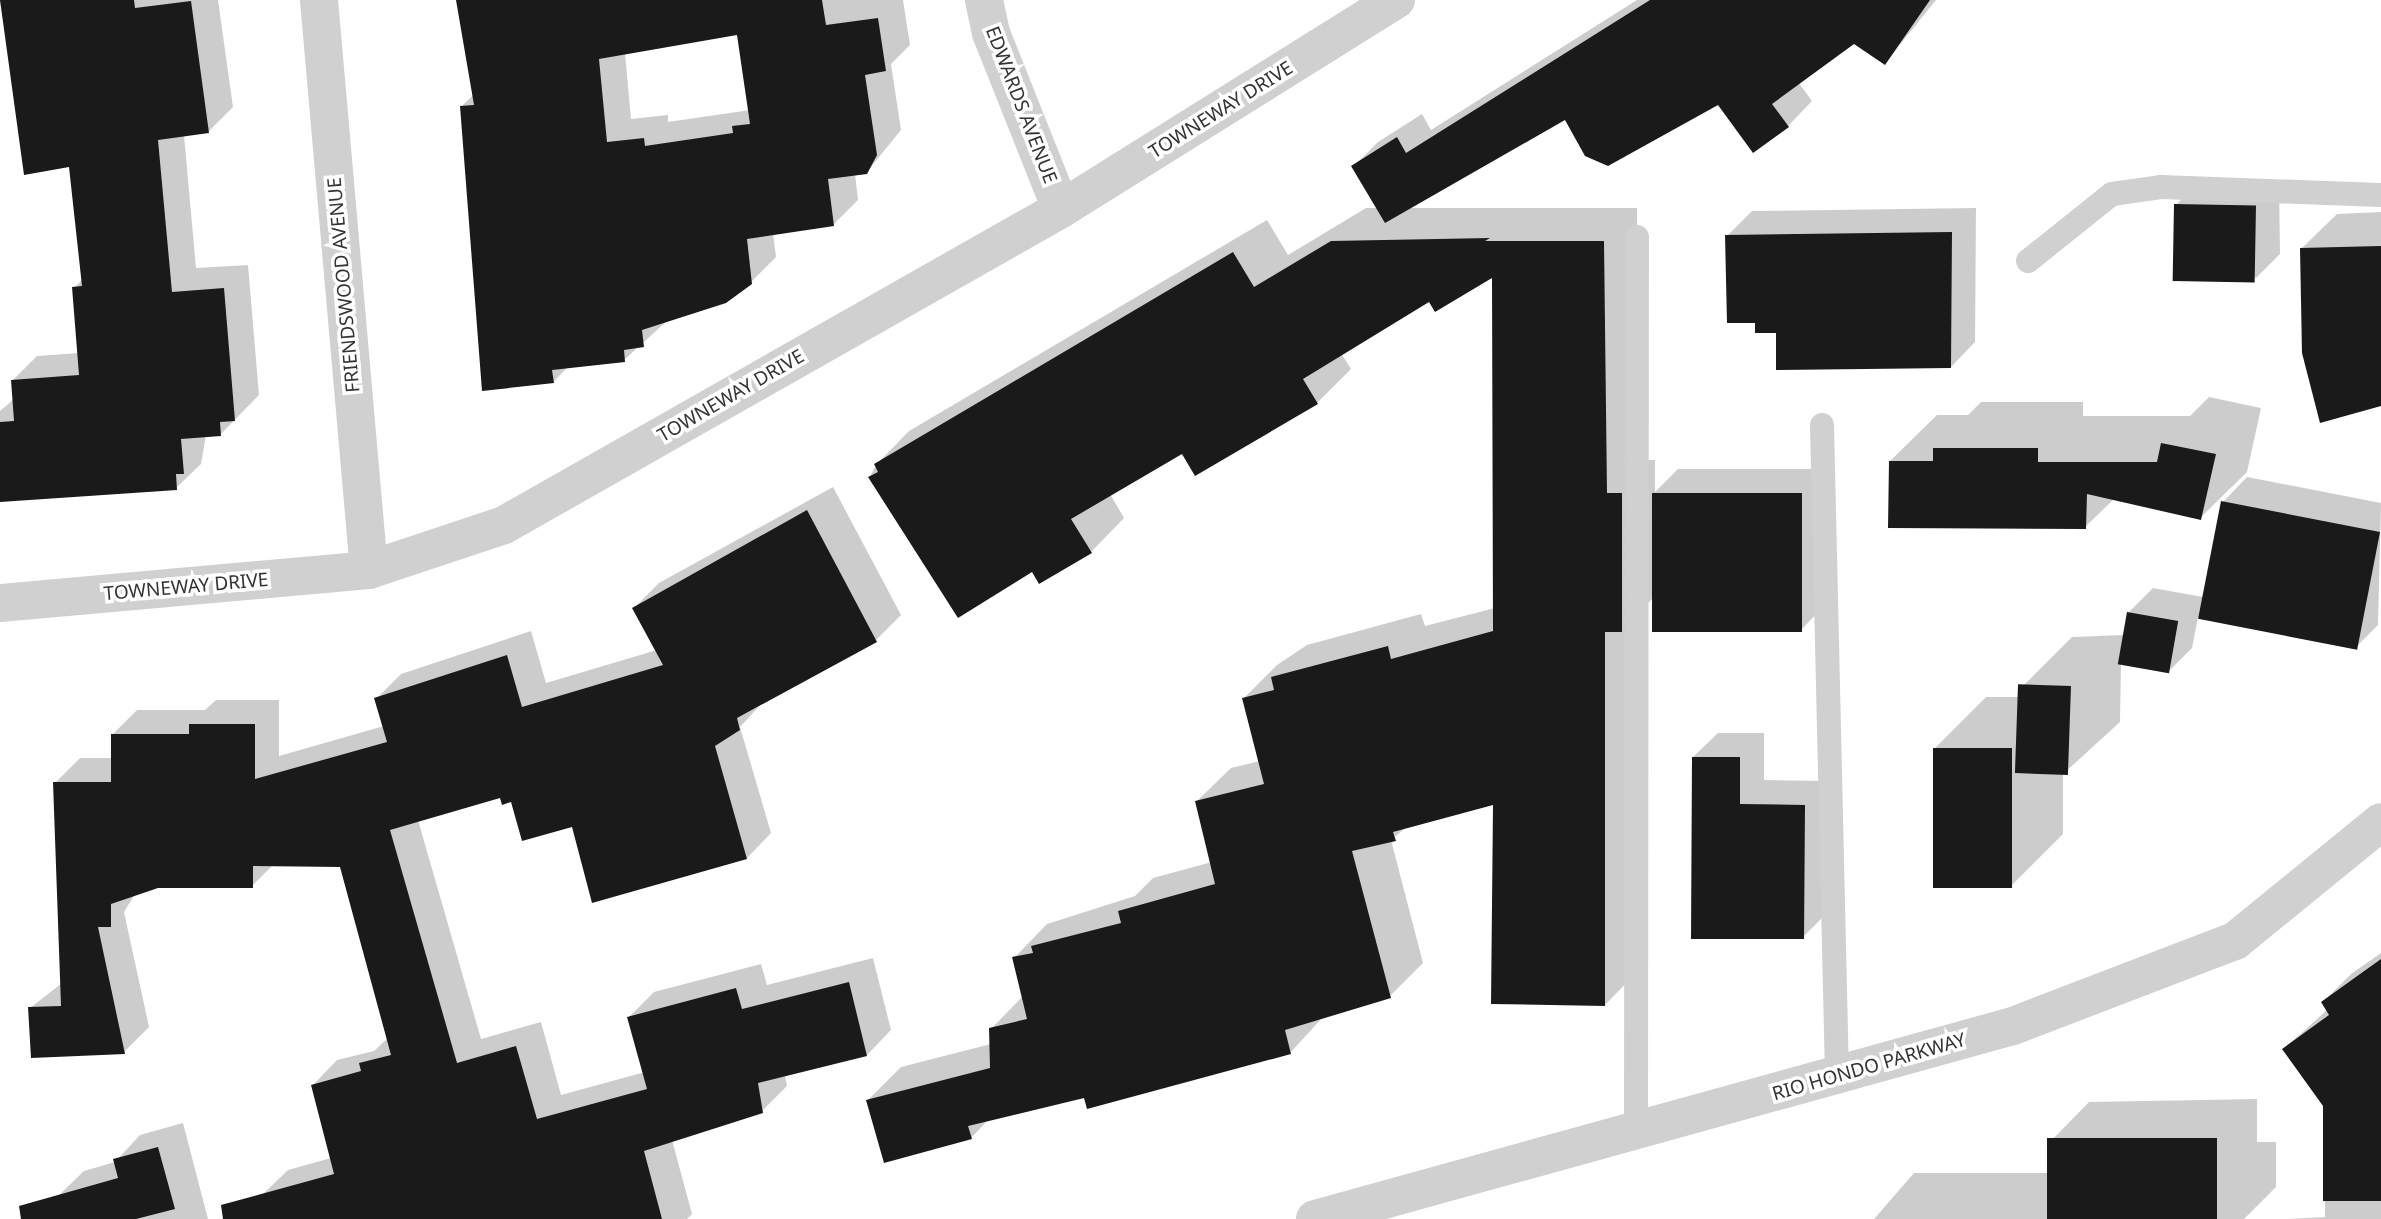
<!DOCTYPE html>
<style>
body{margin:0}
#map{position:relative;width:2381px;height:1219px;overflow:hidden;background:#fff;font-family:"Noto Sans",sans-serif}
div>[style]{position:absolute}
.shadow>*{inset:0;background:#0003}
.building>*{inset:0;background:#1a1a1a;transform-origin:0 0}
.service>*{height:24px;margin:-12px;padding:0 12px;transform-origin:12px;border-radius:12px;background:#d0d0d0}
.minor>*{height:38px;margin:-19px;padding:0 19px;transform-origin:19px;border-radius:19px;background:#d0d0d0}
.tertiary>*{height:38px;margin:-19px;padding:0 19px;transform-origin:19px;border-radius:19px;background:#d0d0d0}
span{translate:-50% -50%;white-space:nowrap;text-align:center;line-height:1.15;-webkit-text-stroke:7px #fff;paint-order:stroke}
.street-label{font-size:19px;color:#333}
</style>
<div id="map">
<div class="shadow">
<div style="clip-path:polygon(0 0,218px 0,233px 107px,209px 131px,184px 135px,196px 268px,248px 265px,259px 395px,220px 435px,206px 435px,201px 464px,176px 488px,0 500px,0 411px,14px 399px,13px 380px,37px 356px,79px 353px,74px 288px,83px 279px,71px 165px,26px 173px)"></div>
<div style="clip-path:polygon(evenodd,458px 0,903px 0,910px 45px,891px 64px,901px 130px,866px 173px,855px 174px,858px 200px,834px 224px,773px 233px,776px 257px,751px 282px,668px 320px,624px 360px,569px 366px,553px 382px,461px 107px,474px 94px,458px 0,739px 33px,750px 110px,668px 122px,668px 115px,631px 119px,625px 53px,739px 33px)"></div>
<div style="clip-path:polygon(1637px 0,1936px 0,1885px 63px,1854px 41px,1798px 82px,1812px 101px,1788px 126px,1718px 103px,1565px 118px,1407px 208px,1637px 208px,1640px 460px,1655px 460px,1655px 492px,1678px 469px,1826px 469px,1826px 604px,1802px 629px,1653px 598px,1638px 613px,1638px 971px,1605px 1005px,1495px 802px,1408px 826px,1391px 840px,1423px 963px,1390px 996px,1323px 1017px,1290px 1053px,989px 1119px,971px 1138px,868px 1100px,901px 1067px,991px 1044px,991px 1029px,1023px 996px,1014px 958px,1047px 924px,1135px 896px,1153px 878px,1212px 862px,1197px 801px,1231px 768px,1260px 761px,1243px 699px,1277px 665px,1307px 645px,1421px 614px,1425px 626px,1495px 608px,1494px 275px,1430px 299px,1341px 353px,1351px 369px,1317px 403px,1183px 451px,1110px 494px,1124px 518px,1091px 552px,1032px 569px,870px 477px,876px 465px,909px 431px,1267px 220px,1288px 255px,1366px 208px,1378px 208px,1354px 166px,1378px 142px,1422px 114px,1431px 130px)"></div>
<div style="clip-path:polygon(2200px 181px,2279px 182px,2280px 254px,2256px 278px,2176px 205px)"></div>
<div style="clip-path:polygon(1976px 208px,1975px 342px,1951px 367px,1757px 321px,1727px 236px,1752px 211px)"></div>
<div style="clip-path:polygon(2381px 212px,2381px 404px,2302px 248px,2337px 214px)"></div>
<div style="clip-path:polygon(2209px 397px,2261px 408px,2247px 472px,2200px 518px,2114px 499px,2085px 527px,1890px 461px,1937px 415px,1968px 415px,1981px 402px,2083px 402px,2083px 416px,2190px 416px)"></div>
<div style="clip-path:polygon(2247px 477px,2381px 503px,2378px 625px,2354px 649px,2198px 617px,2192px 648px,2167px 673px,2121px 663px,2120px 722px,2063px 774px,2063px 834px,2011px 886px,1934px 749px,1986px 697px,2020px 697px,2020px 689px,2072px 637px,2124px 635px,2129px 612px,2153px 588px,2203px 597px,2223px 502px)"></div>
<div style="clip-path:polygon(833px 487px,901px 615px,876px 640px,763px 702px,740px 727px,771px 833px,747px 858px,573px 825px,501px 796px,418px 820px,481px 1039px,541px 1022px,561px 1095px,645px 1072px,629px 1017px,654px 992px,761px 964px,767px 985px,873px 958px,891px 1030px,867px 1055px,785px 1075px,787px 1086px,762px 1111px,672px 1140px,692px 1214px,687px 1219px,270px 1219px,263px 1194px,288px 1170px,331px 1158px,313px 1085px,337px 1060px,374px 1051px,388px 1038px,341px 866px,273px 865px,252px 886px,158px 886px,135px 894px,124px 912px,149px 1027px,124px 1052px,30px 1008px,62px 983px,55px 783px,80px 758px,112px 758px,112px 735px,137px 710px,205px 710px,216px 700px,279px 700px,279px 756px,384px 726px,376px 699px,401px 674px,531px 631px,546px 683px,657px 650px,634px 608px,659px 583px)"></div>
<div style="clip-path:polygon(1718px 733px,1764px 733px,1764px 780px,1828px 781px,1828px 912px,1803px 937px,1693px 757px)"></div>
<div style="clip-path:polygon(2381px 953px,2381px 1219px,2288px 1219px,2325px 1217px,2325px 1106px,2284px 1049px,2328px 1009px,2323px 1002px,2351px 974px)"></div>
<div style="clip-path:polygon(2257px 1099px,2257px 1142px,2276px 1142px,2276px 1187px,2244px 1219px,1874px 1219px,1914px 1173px,2049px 1173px,2049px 1143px,2089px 1102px)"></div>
<div style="clip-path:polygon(183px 1123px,208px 1219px,66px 1219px,59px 1195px,84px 1171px,115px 1162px,140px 1135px)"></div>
</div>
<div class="building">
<div style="clip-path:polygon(0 0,134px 0,135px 8px,191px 1px,209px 133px,158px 140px,172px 292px,224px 288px,235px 421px,220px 422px,221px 436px,181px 439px,184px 474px,176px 474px,177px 490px,0 502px,0 422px,14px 421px,11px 380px,79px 375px,72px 287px,82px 286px,69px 167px,24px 175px)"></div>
<div style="clip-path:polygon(evenodd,456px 0,822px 0,826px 25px,878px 18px,886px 71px,865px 75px,877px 155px,867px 174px,828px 179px,834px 226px,747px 239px,752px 284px,726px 303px,642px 330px,644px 347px,624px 350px,625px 362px,552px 370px,554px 383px,482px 391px,460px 106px,474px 105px,456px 0,737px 35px,750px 124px,732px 126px,733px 133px,645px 146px,644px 138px,607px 142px,599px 59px,737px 35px)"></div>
<div style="clip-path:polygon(1650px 0,1930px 0,1885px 65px,1854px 44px,1772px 104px,1789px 127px,1753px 153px,1718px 105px,1608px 166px,1585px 156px,1565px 120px,1385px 223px,1351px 166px,1397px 137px,1406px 153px)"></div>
<div style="left:2174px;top:204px;width:82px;height:77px;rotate:1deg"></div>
<div style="clip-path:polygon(1952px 232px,1951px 368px,1776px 370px,1776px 333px,1755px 333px,1755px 323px,1727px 323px,1725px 235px)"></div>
<div style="clip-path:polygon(1490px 238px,1485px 241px,1604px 241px,1607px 493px,1622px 493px,1622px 632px,1605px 632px,1605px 1006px,1491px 1004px,1493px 805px,1393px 832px,1396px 841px,1352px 851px,1391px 998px,1285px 1030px,1291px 1054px,1087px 1109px,1084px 1098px,968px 1126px,972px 1139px,884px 1163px,866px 1100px,990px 1068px,989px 1028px,1027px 1019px,1012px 957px,1033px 953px,1031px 946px,1121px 923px,1118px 911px,1215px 884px,1195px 801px,1264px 784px,1242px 698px,1274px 690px,1271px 677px,1388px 646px,1391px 659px,1493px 631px,1492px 278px,1435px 312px,1429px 302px,1303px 379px,1318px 404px,1195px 476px,1182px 454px,1071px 519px,1092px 553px,1039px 584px,1032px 572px,958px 618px,868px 477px,878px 472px,874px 464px,1233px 252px,1254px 287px,1331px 241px)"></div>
<div style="clip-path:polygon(2381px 246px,2381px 406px,2320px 423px,2302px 353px,2300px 248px)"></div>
<div style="clip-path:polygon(2161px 443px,2216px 454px,2201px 520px,2087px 494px,2086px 529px,1888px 528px,1889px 461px,1933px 461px,1933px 448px,2038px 448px,2038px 462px,2157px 462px)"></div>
<div style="left:1652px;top:493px;width:150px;height:139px"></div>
<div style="left:2221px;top:501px;width:162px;height:120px;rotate:11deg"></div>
<div style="clip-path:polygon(807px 510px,877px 642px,737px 718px,740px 730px,715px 746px,747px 859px,592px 903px,572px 827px,522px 841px,511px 802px,502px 805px,500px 798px,390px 830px,457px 1063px,516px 1046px,537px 1119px,647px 1089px,627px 1017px,736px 988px,742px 1009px,849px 982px,867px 1056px,758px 1083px,763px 1113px,644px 1151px,662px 1219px,223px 1219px,221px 1205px,334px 1174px,311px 1085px,361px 1071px,359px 1063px,391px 1055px,340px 867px,253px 866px,253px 888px,158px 888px,111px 904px,111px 927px,98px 927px,125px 1054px,31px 1058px,28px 1007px,61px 1006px,53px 782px,111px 782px,111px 734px,189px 734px,189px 724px,255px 724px,255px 779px,387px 742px,374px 698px,507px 655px,522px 707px,663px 665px,632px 608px)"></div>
<div style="left:2127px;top:612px;width:52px;height:53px;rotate:10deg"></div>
<div style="left:2071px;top:686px;width:89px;height:53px;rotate:92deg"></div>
<div style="left:1933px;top:748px;width:79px;height:140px"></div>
<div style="clip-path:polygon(1692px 757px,1740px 757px,1740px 804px,1805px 805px,1804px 939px,1691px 939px)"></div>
<div style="clip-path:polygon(2381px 959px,2381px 1201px,2323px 1201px,2323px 1106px,2282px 1049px,2329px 1015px,2321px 1002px)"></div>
<div style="left:2217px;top:1138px;width:81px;height:170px;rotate:90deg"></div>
<div style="clip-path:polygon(158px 1147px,175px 1209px,136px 1219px,21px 1219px,19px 1206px,118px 1178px,113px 1159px)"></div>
</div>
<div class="service">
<div style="left:2028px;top:261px;width:107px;rotate:-38.6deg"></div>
<div style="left:2112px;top:194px;width:49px;rotate:-8.1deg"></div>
<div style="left:2161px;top:187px;width:220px;rotate:2.1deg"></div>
<div style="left:1822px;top:425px;width:651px;rotate:88.68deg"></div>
<div style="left:1636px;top:1132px;width:895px;rotate:-89.94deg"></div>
</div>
<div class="minor">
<div style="left:319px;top:0;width:572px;rotate:84.99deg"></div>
<div style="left:984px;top:0;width:34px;rotate:78deg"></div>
<div style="left:991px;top:33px;width:189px;rotate:68.3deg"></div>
<div style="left:0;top:603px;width:370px;rotate:-5.1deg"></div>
<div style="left:369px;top:570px;width:142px;rotate:-18.4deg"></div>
<div style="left:504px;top:525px;width:640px;rotate:-29.57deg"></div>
<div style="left:1061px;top:209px;width:395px;rotate:-32deg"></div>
</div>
<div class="tertiary">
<div style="left:1315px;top:1219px;width:724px;rotate:-15.46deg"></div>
<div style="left:2013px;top:1026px;width:238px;rotate:-21deg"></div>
<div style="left:2235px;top:941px;width:188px;rotate:-39.2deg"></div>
</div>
<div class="street-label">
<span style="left:1021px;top:105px;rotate:69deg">EDWARDS AVENUE</span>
<span style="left:1221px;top:110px;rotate:-32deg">TOWNEWAY DRIVE</span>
<span style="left:344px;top:285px;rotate:-95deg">FRIENDSWOOD AVENUE</span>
<span style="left:731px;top:396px;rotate:-30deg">TOWNEWAY DRIVE</span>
<span style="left:186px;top:587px;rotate:-5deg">TOWNEWAY DRIVE</span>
<span style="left:1869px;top:1067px;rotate:-16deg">RIO HONDO PARKWAY</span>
</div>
</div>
